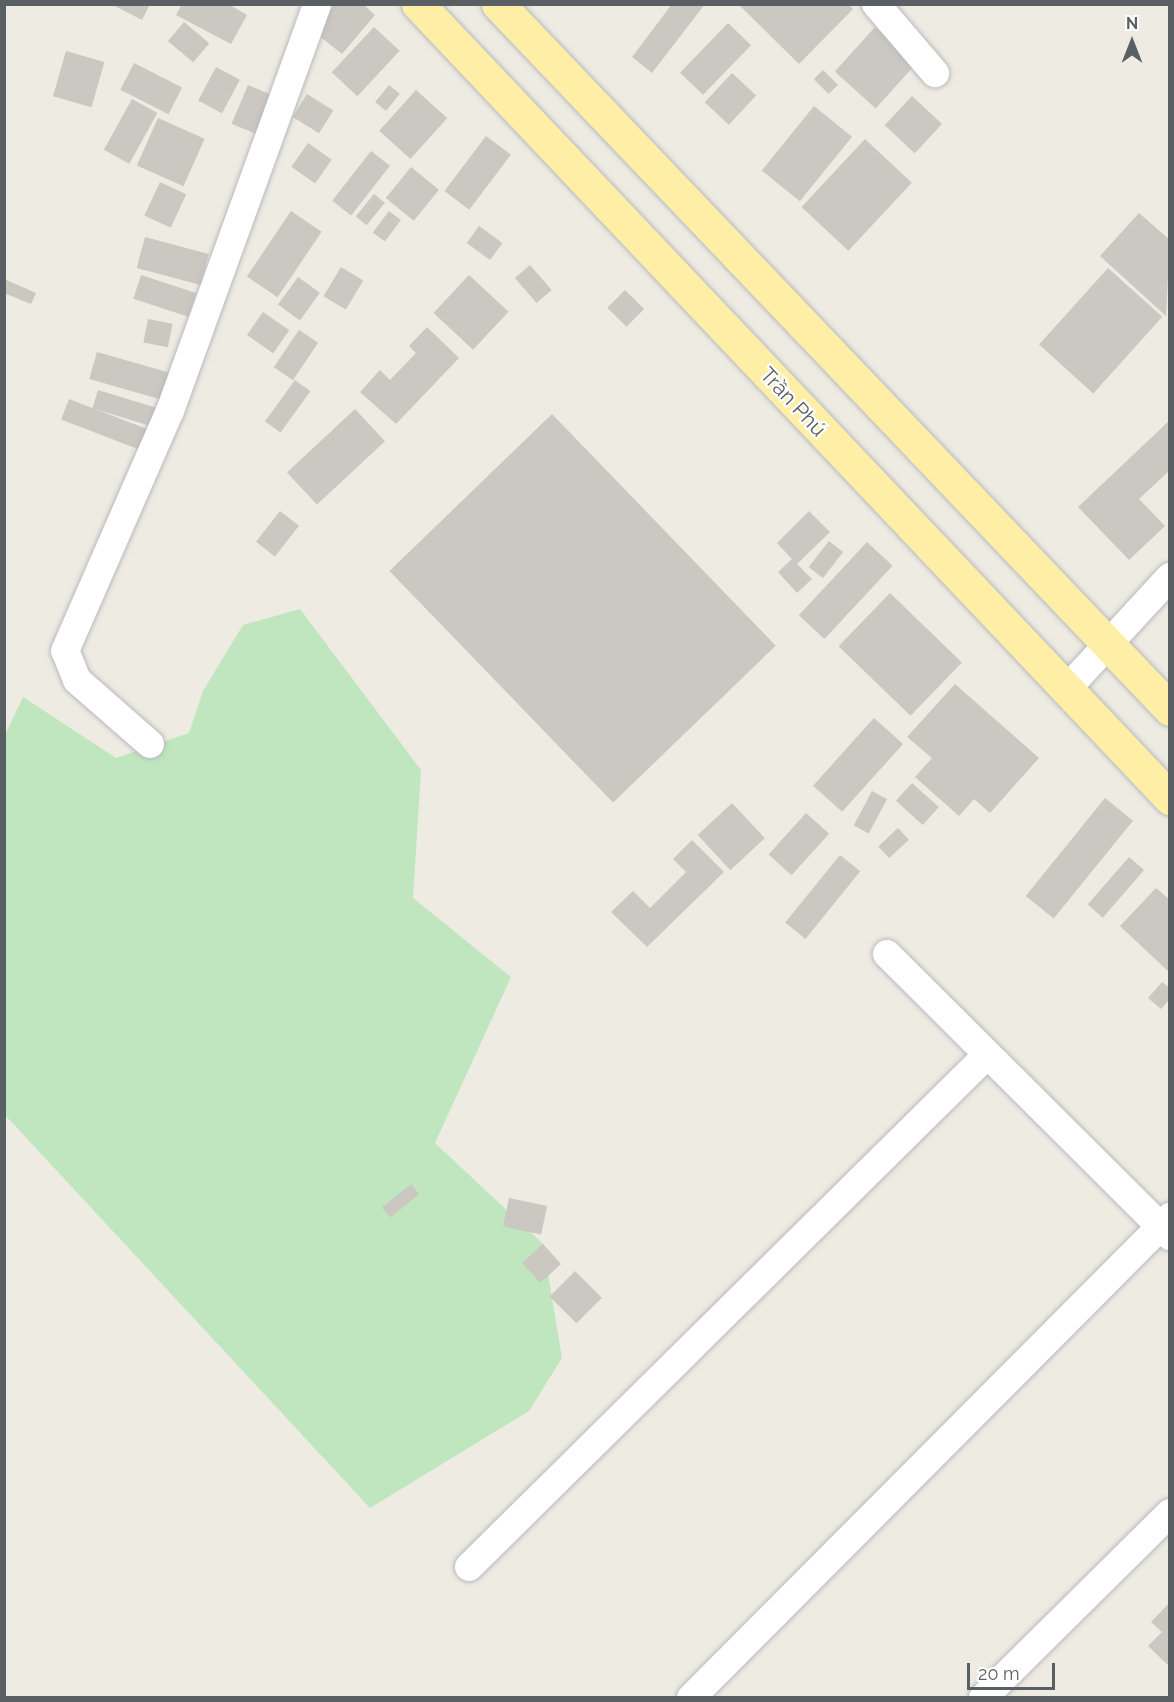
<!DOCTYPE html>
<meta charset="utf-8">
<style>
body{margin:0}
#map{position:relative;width:1174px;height:1702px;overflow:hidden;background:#eeebe2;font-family:Raleway,sans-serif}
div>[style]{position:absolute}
.green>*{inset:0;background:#bfe6be}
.building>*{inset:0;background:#cbc7c1;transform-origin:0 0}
.roads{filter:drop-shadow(0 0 2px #b7babf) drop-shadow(0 0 2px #b7babf)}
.street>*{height:28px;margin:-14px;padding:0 14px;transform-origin:14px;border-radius:14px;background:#fff}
.primary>*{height:33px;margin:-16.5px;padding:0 16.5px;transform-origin:16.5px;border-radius:16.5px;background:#ffeea6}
span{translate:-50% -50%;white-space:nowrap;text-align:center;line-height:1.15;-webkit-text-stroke:4.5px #fff;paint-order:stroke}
.street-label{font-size:21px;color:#5a5f63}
.frame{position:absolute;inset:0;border:6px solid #5a5f63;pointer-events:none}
.north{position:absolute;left:1102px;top:12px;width:60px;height:60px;-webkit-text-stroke:4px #fff;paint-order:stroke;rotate:0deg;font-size:16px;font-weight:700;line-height:24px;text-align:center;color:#5a5f63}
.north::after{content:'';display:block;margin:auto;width:21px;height:27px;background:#5a5f63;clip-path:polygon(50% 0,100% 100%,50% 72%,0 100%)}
.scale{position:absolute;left:967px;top:1663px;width:88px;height:27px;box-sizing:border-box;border:3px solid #5a5f63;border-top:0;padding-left:8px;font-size:18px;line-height:21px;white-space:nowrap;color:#5a5f63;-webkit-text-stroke:4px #fff;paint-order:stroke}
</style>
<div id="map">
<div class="green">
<div style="clip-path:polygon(300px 609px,421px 770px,413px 898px,511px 977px,435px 1143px,543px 1244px,562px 1358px,529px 1411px,370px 1508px,5px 1115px,4px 737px,23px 697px,116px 758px,189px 733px,203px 691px,243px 625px)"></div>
</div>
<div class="building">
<div style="clip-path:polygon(111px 4px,150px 4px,142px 20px)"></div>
<div style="clip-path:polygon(182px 4px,228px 4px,247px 15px,231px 44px,176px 15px)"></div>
<div style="clip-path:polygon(335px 4px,363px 4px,375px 15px,342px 54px,313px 31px)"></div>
<div style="clip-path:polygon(672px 4px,705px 4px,652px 73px,632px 57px)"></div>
<div style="clip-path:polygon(738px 4px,848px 4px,853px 9px,799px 64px)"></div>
<div style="left:184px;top:22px;width:33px;height:25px;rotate:40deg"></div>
<div style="left:728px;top:23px;width:32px;height:69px;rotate:44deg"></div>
<div style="left:374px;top:27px;width:35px;height:62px;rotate:43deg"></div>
<div style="left:875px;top:27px;width:55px;height:60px;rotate:42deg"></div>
<div style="left:66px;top:51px;width:40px;height:47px;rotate:16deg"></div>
<div style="left:134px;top:63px;width:54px;height:30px;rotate:27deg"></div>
<div style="left:216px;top:67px;width:27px;height:38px;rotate:28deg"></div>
<div style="left:823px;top:70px;width:21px;height:13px;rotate:45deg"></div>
<div style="left:732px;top:73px;width:33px;height:40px;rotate:43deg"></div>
<div style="left:248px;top:85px;width:34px;height:42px;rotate:23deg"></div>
<div style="left:389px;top:85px;width:14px;height:22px;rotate:39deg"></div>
<div style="left:416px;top:90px;width:42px;height:55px;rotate:42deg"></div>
<div style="left:307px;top:94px;width:31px;height:27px;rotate:32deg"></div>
<div style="left:912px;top:96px;width:41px;height:40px;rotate:43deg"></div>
<div style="left:132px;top:99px;width:29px;height:58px;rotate:29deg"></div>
<div style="left:814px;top:106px;width:49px;height:83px;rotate:39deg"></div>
<div style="left:158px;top:118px;width:51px;height:52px;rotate:24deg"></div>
<div style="left:486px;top:136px;width:31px;height:69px;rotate:37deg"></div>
<div style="left:865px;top:139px;width:64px;height:93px;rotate:43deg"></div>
<div style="left:308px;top:143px;width:29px;height:29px;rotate:35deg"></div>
<div style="left:371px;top:151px;width:24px;height:63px;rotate:38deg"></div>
<div style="left:411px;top:167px;width:36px;height:40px;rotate:39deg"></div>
<div style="left:160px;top:182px;width:29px;height:37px;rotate:25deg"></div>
<div style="left:374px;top:194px;width:14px;height:29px;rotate:39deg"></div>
<div style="left:291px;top:211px;width:37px;height:79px;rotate:34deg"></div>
<div style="left:389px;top:211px;width:15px;height:27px;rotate:37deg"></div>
<div style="clip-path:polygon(1139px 213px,1170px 240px,1166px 316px,1100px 256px)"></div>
<div style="left:479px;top:226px;width:29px;height:21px;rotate:36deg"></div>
<div style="left:145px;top:237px;width:66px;height:32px;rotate:15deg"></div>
<div style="left:530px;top:265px;width:33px;height:20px;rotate:49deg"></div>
<div style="left:341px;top:267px;width:26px;height:34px;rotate:31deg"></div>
<div style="left:1108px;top:268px;width:73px;height:103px;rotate:42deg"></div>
<div style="left:141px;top:275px;width:58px;height:25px;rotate:18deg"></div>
<div style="left:469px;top:275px;width:54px;height:52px;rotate:43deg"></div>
<div style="left:298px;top:277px;width:27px;height:34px;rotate:36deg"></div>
<div style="clip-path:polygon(4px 279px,36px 293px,31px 304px,4px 293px)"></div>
<div style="left:625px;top:290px;width:27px;height:25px;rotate:45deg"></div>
<div style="left:263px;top:312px;width:32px;height:28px;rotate:35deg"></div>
<div style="left:148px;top:319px;width:25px;height:24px;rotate:11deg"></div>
<div style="clip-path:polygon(427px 327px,459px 358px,396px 424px,360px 392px,380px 370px,390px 380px,416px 353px,409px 346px)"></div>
<div style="left:299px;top:330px;width:23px;height:45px;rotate:34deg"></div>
<div style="left:97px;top:352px;width:82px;height:28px;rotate:16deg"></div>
<div style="left:295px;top:380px;width:19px;height:51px;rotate:36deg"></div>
<div style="left:98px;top:390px;width:70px;height:19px;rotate:17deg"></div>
<div style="left:69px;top:399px;width:85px;height:22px;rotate:21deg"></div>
<div style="left:355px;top:409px;width:44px;height:93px;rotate:47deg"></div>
<div style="left:552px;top:414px;width:322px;height:226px;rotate:46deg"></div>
<div style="clip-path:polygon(1170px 420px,1170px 470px,1139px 499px,1165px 526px,1129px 560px,1078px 507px)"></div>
<div style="left:280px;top:511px;width:24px;height:39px;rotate:38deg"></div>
<div style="clip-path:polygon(809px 511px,830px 532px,797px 564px,812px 579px,797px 593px,778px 572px,792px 559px,777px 543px)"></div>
<div style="left:829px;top:541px;width:18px;height:33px;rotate:38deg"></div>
<div style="left:867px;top:542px;width:35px;height:100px;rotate:43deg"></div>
<div style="left:890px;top:593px;width:100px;height:74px;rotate:44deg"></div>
<div style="clip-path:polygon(955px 684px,1039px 758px,990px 813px,974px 799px,959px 816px,915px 777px,932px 758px,907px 737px)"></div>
<div style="left:874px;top:718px;width:39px;height:91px;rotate:42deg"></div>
<div style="left:912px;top:783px;width:36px;height:24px;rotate:42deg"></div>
<div style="left:872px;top:791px;width:17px;height:39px;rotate:28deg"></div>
<div style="left:1105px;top:798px;width:36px;height:126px;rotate:39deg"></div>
<div style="left:732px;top:803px;width:48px;height:47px;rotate:47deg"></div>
<div style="left:806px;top:813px;width:31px;height:56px;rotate:42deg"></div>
<div style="left:898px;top:828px;width:16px;height:27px;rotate:47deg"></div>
<div style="clip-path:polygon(692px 840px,724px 872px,647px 947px,611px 912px,633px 891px,650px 908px,686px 872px,673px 859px)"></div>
<div style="left:840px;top:855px;width:26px;height:87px;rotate:39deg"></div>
<div style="left:1129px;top:857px;width:20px;height:63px;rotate:41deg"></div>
<div style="clip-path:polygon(1156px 888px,1170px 900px,1170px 973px,1120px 926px)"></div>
<div style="clip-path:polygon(1162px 982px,1170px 988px,1170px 999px,1161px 1009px,1148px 998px)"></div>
<div style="left:411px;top:1184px;width:13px;height:37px;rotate:51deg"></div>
<div style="left:509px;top:1198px;width:39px;height:29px;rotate:12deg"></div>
<div style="left:543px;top:1244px;width:27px;height:28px;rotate:48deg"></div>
<div style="left:575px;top:1271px;width:38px;height:36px;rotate:45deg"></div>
<div style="clip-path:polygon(1170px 1602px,1170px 1667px,1148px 1646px,1162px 1632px,1151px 1622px)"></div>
</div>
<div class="roads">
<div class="street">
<div style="left:876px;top:4px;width:91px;rotate:49.5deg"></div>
<div style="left:1065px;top:691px;width:155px;rotate:-47.4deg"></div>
<div style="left:150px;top:744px;width:97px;rotate:-138.8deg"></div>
<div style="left:77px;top:680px;width:31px;rotate:-112deg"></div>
<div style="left:65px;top:651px;width:262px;rotate:-66.4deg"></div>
<div style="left:170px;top:411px;width:433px;rotate:-70.1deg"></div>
<div style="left:887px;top:954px;width:400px;rotate:44.9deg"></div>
<div style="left:469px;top:1567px;width:728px;rotate:-44.67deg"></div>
<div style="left:691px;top:1698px;width:679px;rotate:-45.12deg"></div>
<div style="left:983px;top:1698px;width:263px;rotate:-44.7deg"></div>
</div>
<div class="primary">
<div style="left:418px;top:4px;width:1094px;rotate:46.56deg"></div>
<div style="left:498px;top:4px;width:974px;rotate:46.37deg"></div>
</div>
</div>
<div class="street-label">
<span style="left:793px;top:402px;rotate:47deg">Trần Phú</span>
</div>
<div class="frame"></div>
<div class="north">N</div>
<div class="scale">20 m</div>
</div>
